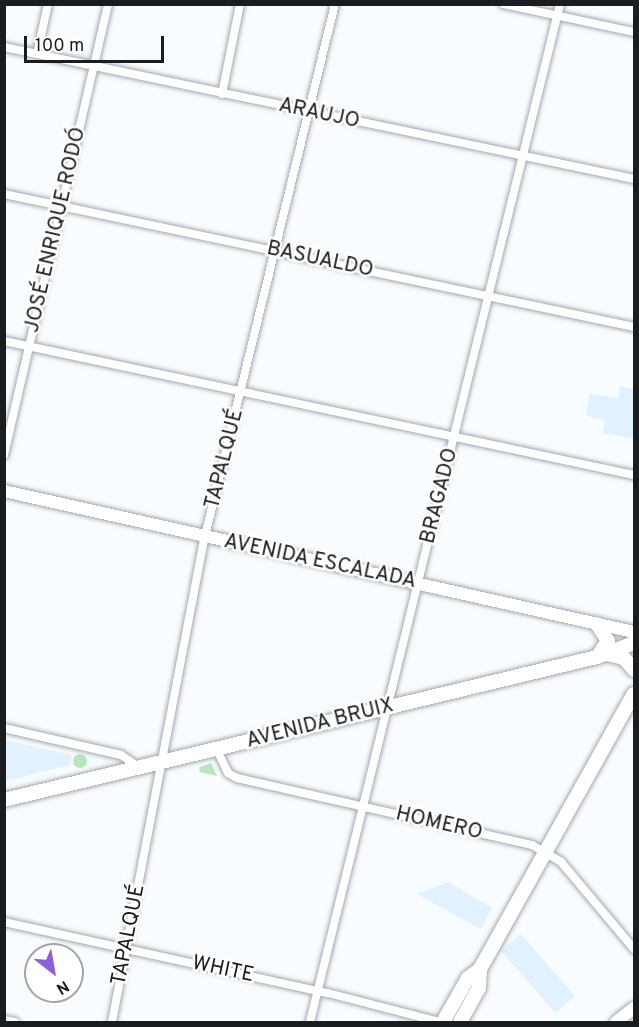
<!DOCTYPE html>
<meta charset="utf-8">
<style>
body{margin:0}
#map{position:relative;width:639px;height:1027px;overflow:hidden;background:#f8fcfe;font-family:Overpass,sans-serif}
div>[style]{position:absolute}
.built>*{inset:0;background:#e1f1fd;transform-origin:0 0}
.green>*{inset:0;background:#b6e7bc}
.round{border-radius:50%}
.roads{filter:drop-shadow(0 0 2px #a1aab0) drop-shadow(0 0 2px #a1aab0)}
.street>*{height:8px;margin:-4px;padding:0 4px;transform-origin:4px;border-radius:4px;background:#fff}
.secondary>*{height:12px;margin:-6px;padding:0 6px;transform-origin:6px;border-radius:6px;background:#fff}
.primary>*{height:14px;margin:-7px;padding:0 7px;transform-origin:7px;border-radius:7px;background:#fff}
span{translate:-50% -50%;white-space:nowrap;text-align:center;line-height:1.15;-webkit-text-stroke:5px #fff;paint-order:stroke}
.street-label{font-size:21px;color:#191d1f}
.frame{position:absolute;inset:0;border:6px solid #191d1f;pointer-events:none}
.north{position:absolute;left:24px;top:943px;width:60px;height:60px;box-sizing:border-box;background:#fff;border:2px solid #a3a5a5;border-radius:50%;rotate:149deg;font-size:16px;font-weight:700;line-height:24px;text-align:center;color:#191d1f}
.north::after{content:'';display:block;margin:auto;width:21px;height:27px;background:#8c60da;clip-path:polygon(50% 0,100% 100%,50% 72%,0 100%)}
.scale{position:absolute;left:24px;top:36px;width:140px;height:27px;box-sizing:border-box;border:3px solid #191d1f;border-top:0;padding-left:8px;font-size:18px;line-height:21px;white-space:nowrap;color:#191d1f;-webkit-text-stroke:4px #fff;paint-order:stroke}
</style>
<div id="map">
<div class="built">
<div style="clip-path:polygon(620px 386px,634px 389px,634px 439px,603px 433px,605px 420px,586px 416px,590px 393px,618px 398px)"></div>
<div style="clip-path:polygon(5px 740px,72px 755px,70px 765px,5px 781px)"></div>
<div style="clip-path:polygon(448px 882px,492px 908px,481px 929px,417px 894px)"></div>
<div style="left:521px;top:934px;width:82px;height:26px;rotate:49deg"></div>
</div>
<div class="green">
<div class="round" style="left:73px;top:754px;width:14px;height:14px"></div>
<div style="clip-path:polygon(211px 763px,217px 776px,199px 772px,200px 767px)"></div>
</div>
<div class="roads">
<div class="street">
<div style="left:503px;top:4px;width:134px;rotate:12.1deg"></div>
<div style="left:4px;top:47px;width:644px;rotate:11.83deg"></div>
<div style="left:37px;top:54px;width:51px;rotate:-77.6deg"></div>
<div style="left:222px;top:94px;width:92px;rotate:-78.7deg"></div>
<div style="left:4px;top:194px;width:644px;rotate:11.92deg"></div>
<div style="left:4px;top:341px;width:644px;rotate:12.01deg"></div>
<div style="left:4px;top:455px;width:463px;rotate:-77deg"></div>
<div style="left:4px;top:728px;width:120px;rotate:13deg"></div>
<div style="left:121px;top:755px;width:23px;rotate:34deg"></div>
<div style="left:217px;top:750px;width:25px;rotate:64deg"></div>
<div style="left:228px;top:773px;width:10px;rotate:29deg"></div>
<div style="left:237px;top:778px;width:303px;rotate:12.8deg"></div>
<div style="left:532px;top:845px;width:34px;rotate:30deg"></div>
<div style="left:561px;top:862px;width:114px;rotate:50deg"></div>
<div style="left:4px;top:922px;width:332px;rotate:12.4deg"></div>
<div style="left:328px;top:993px;width:115px;rotate:14.6deg"></div>
<div style="left:4px;top:1020px;width:11px;rotate:10deg"></div>
<div style="left:112px;top:1022px;width:495px;rotate:-79.2deg"></div>
<div style="left:205px;top:536px;width:548px;rotate:-76.27deg"></div>
<div style="left:310px;top:1022px;width:1048px;rotate:-76.2deg"></div>
</div>
<div class="secondary">
<div style="left:4px;top:491px;width:646px;rotate:12.62deg"></div>
<div style="left:616px;top:1022px;width:23px;rotate:-38deg"></div>
</div>
<div class="primary">
<div style="left:607px;top:654px;width:17px;rotate:13deg"></div>
<div style="left:624px;top:658px;width:16px;rotate:50deg"></div>
<div style="left:597px;top:657px;width:19px;rotate:-55deg"></div>
<div style="left:608px;top:641px;width:20px;rotate:-123deg"></div>
<div style="left:4px;top:800px;width:610px;rotate:-13.56deg"></div>
<div style="left:597px;top:657px;width:40px;rotate:-21deg"></div>
<div style="left:443px;top:1022px;width:51px;rotate:-60.4deg"></div>
<div style="left:468px;top:978px;width:15px;rotate:-37deg"></div>
<div style="left:480px;top:969px;width:315px;rotate:-60.8deg"></div>
<div style="left:460px;top:1022px;width:39px;rotate:-61deg"></div>
<div style="left:479px;top:988px;width:19px;rotate:-87deg"></div>
</div>
</div>
<div class="street-label">
<span style="left:319px;top:114px;rotate:12deg">ARAUJO</span>
<span style="left:56px;top:230px;rotate:-77deg">JOSÉ ENRIQUE RODÓ</span>
<span style="left:320px;top:260px;rotate:12deg">BASUALDO</span>
<span style="left:225px;top:459px;rotate:-76deg">TAPALQUÉ</span>
<span style="left:440px;top:496px;rotate:-76deg">BRAGADO</span>
<span style="left:320px;top:562px;rotate:12deg">AVENIDA ESCALADA</span>
<span style="left:320px;top:724px;rotate:-14deg">AVENIDA BRUIX</span>
<span style="left:439px;top:824px;rotate:13deg">HOMERO</span>
<span style="left:129px;top:935px;rotate:-79deg">TAPALQUÉ</span>
<span style="left:223px;top:970px;rotate:12deg">WHITE</span>
</div>
<div class="frame"></div>
<div class="north">N</div>
<div class="scale">100 m</div>
</div>
